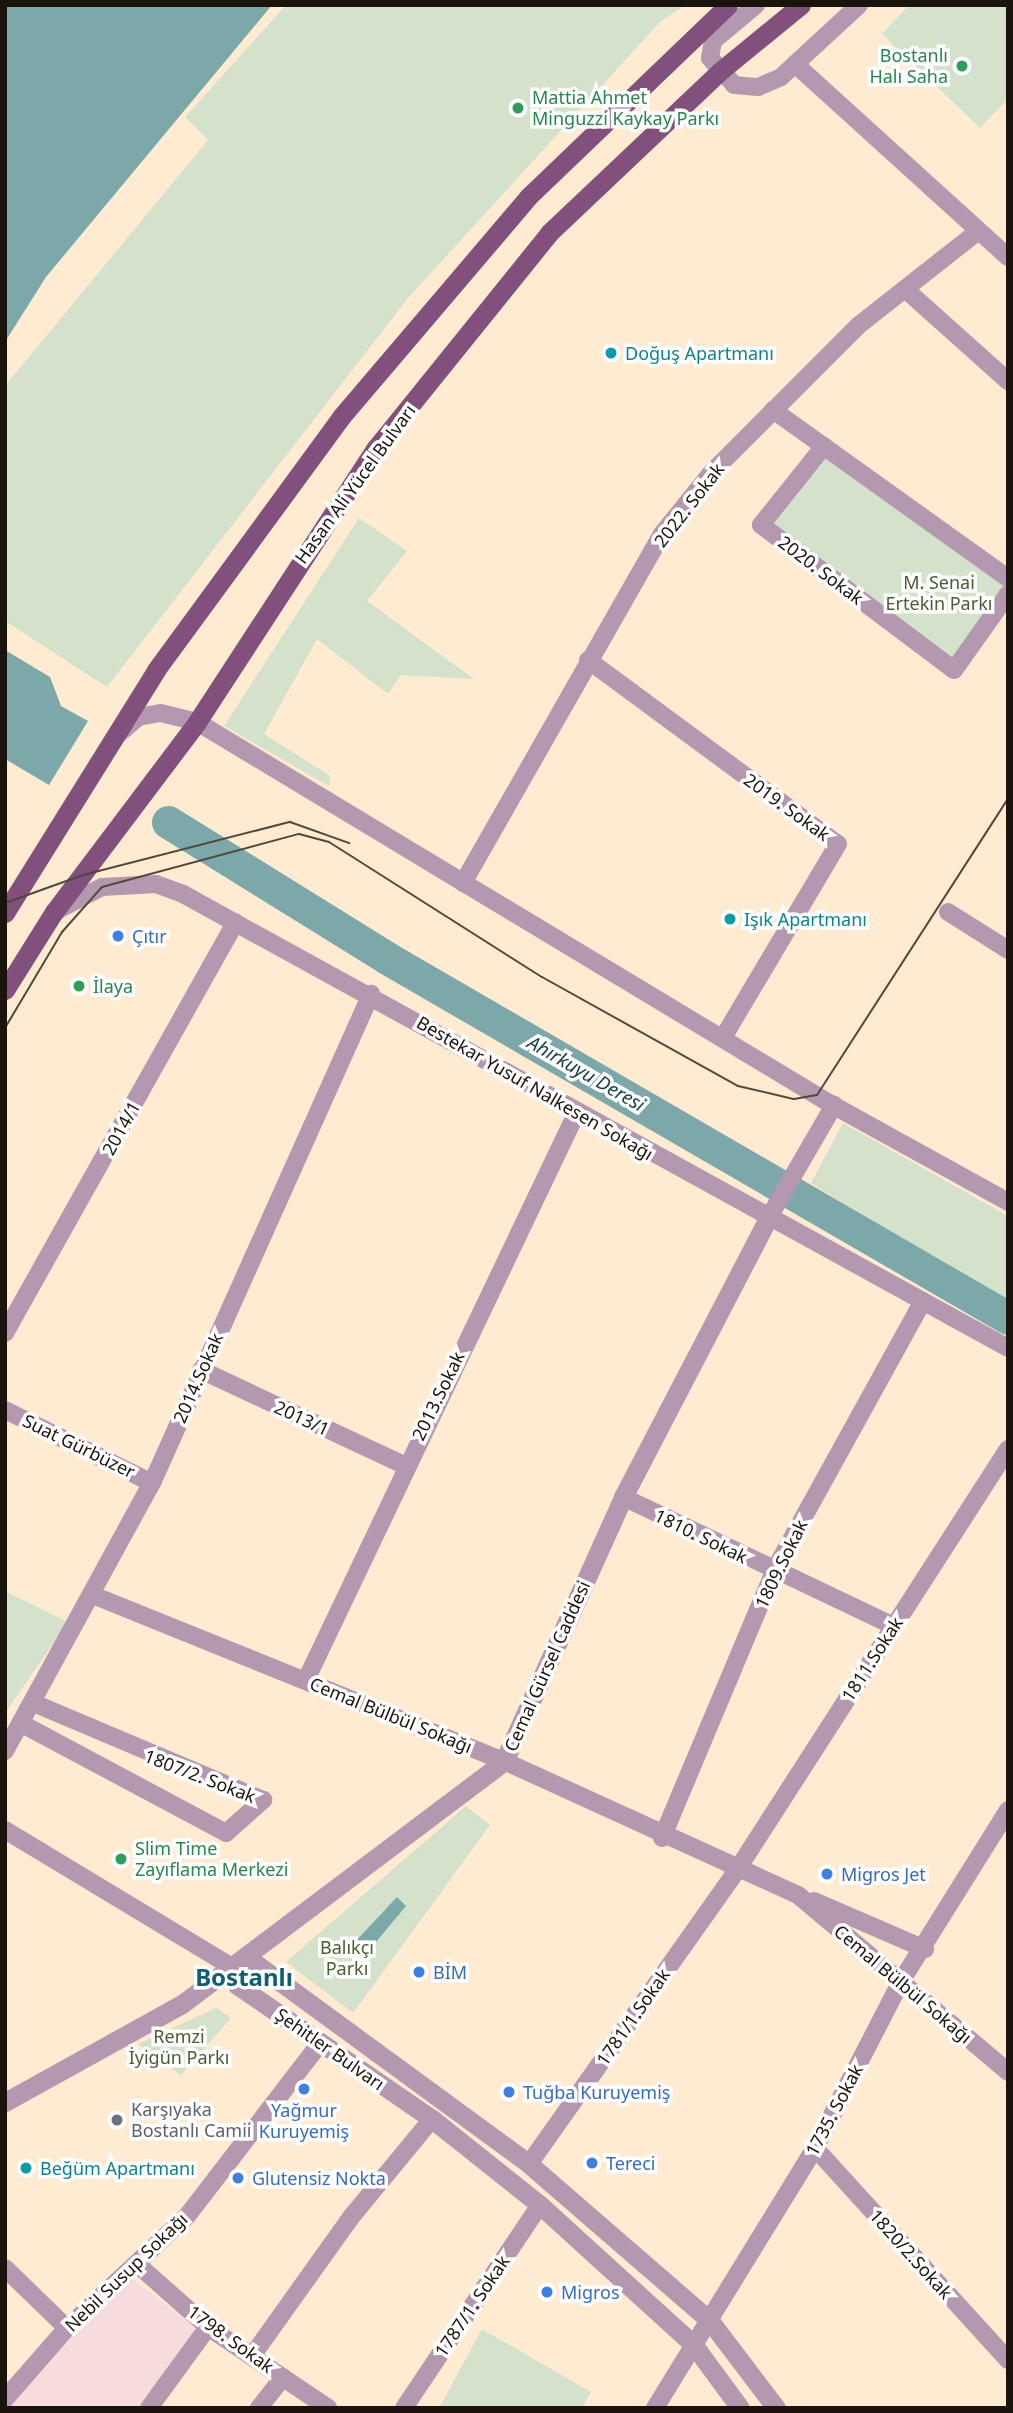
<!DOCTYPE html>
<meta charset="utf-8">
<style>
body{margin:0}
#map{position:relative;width:1013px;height:2413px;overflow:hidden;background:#feebd2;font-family:"Noto Sans",sans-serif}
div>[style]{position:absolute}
.education>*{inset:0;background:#f7dcde}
.green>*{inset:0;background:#d4e1cb}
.water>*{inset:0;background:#7da8aa}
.river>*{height:33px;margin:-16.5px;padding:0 16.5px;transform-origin:16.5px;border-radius:16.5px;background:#7da8aa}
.minor>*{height:18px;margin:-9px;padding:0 9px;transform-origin:9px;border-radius:9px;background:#b498b0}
.tertiary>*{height:19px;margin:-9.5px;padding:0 9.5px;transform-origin:9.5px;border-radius:9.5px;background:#b498b0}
.primary>*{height:19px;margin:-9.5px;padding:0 9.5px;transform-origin:9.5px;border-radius:9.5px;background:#81507c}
.tram>*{height:2px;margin:-1px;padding:0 1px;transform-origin:1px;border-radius:1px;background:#52483c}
.dots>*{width:19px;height:19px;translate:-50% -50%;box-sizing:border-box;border:4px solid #fff;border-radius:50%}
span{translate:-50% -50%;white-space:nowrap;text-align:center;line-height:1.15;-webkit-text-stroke:7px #fff;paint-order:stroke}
.leisure-label{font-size:18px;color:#27864d}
.right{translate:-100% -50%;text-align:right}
.left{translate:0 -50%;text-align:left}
.culture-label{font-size:18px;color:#0d838f}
.street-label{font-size:18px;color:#1b140c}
.park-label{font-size:18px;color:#465f30}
.shop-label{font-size:18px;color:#366cbe}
.worship-label{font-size:18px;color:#5b616d}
.water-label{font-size:19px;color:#194344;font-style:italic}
.district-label{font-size:24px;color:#0f5e76;font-weight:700}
.frame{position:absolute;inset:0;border:7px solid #1b140c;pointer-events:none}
</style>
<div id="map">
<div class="education">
<div style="clip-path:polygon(133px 2279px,198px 2329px,138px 2408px,7px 2408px,71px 2335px)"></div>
</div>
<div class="green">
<div style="clip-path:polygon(286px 5px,685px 5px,660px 22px,408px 298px,107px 687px,5px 621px,5px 386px,208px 140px,185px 117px)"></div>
<div style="clip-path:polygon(909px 5px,1008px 5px,1008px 99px,980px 128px,882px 34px)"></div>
<div style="clip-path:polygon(824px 446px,1008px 578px,1008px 594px,954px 670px,761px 526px)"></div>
<div style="clip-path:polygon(359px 518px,407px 551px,367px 601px,474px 679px,401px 675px,388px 694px,317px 639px,264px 734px,330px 776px,329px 786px,224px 726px)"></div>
<div style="clip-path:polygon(843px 1123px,1008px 1216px,1008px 1305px,811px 1183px)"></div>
<div style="clip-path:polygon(5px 1591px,68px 1622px,5px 1713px)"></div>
<div style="clip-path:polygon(466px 1806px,490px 1825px,353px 2013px,286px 1962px)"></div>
<div style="clip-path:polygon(216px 2008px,231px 2018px,181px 2075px,138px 2044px)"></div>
<div style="clip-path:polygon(482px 2329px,591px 2392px,582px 2408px,439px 2408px)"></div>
</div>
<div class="water">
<div style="clip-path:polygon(5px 5px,272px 5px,46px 277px,5px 342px)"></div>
<div style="clip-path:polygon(5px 650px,50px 677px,61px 706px,88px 721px,49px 785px,5px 759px)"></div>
<div style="clip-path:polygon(397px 1897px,406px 1906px,366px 1954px,354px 1943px)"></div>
</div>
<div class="river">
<div style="left:168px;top:822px;width:258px;rotate:31.8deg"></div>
<div style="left:387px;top:958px;width:718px;rotate:30.1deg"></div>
</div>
<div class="minor">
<div style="left:756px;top:5px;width:56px;rotate:140.1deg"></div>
<div style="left:713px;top:41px;width:17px;rotate:100deg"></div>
<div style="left:710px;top:58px;width:36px;rotate:48deg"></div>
<div style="left:734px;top:85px;width:24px;rotate:5deg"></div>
<div style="left:758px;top:87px;width:25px;rotate:-23deg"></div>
<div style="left:781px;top:77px;width:106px;rotate:-42.7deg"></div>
<div style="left:795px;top:64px;width:287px;rotate:42.2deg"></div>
<div style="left:905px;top:289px;width:138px;rotate:41.8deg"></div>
<div style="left:773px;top:410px;width:289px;rotate:35.6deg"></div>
<div style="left:824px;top:446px;width:101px;rotate:128.6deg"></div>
<div style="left:761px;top:525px;width:241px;rotate:36.9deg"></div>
<div style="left:954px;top:670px;width:93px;rotate:-54.6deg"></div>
<div style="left:588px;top:660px;width:310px;rotate:36.4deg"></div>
<div style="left:838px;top:844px;width:226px;rotate:120.7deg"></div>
<div style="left:121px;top:732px;width:23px;rotate:-41deg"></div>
<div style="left:138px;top:717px;width:23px;rotate:-10deg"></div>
<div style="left:161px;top:713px;width:37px;rotate:14deg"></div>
<div style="left:197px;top:722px;width:738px;rotate:31.08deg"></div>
<div style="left:829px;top:1103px;width:205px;rotate:28.9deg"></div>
<div style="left:463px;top:883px;width:402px;rotate:-60.3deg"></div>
<div style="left:662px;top:534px;width:80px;rotate:-51.1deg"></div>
<div style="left:712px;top:472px;width:208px;rotate:-45deg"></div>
<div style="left:859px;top:325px;width:150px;rotate:-38.2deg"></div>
<div style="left:54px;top:912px;width:54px;rotate:-27.5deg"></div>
<div style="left:102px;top:887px;width:54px;rotate:-3.2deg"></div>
<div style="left:156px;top:884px;width:29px;rotate:20deg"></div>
<div style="left:183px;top:894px;width:942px;rotate:28.82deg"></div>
<div style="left:948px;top:912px;width:71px;rotate:32.3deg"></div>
<div style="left:768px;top:1219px;width:132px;rotate:-59.9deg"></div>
<div style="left:5px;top:1333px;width:471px;rotate:-60.7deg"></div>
<div style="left:201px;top:1370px;width:224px;rotate:25.1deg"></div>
<div style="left:5px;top:1410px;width:164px;rotate:26.4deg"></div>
<div style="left:623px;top:1497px;width:299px;rotate:25.5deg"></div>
<div style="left:95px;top:1596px;width:441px;rotate:22deg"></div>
<div style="left:504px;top:1761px;width:323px;rotate:24.5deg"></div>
<div style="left:798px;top:1895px;width:275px;rotate:40.1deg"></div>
<div style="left:306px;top:1680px;width:627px;rotate:-64.5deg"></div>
<div style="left:24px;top:1725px;width:229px;rotate:28.1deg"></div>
<div style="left:226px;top:1833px;width:50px;rotate:-41.7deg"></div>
<div style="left:263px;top:1800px;width:246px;rotate:-157.1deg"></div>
<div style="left:5px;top:1751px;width:306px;rotate:-61.3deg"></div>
<div style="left:152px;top:1483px;width:536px;rotate:-65.87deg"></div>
<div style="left:5px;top:1830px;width:265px;rotate:31.1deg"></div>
<div style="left:662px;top:1838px;width:292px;rotate:-67.2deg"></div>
<div style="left:775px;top:1569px;width:306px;rotate:-61.1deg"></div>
<div style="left:814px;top:1901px;width:121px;rotate:23.4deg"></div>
<div style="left:815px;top:2148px;width:287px;rotate:47.7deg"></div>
<div style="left:529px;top:2164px;width:360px;rotate:-54.7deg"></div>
<div style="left:737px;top:1870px;width:501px;rotate:-57.23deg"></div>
<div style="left:138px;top:2265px;width:94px;rotate:41.5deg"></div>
<div style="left:208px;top:2327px;width:145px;rotate:34deg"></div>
<div style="left:5px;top:2268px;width:86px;rotate:44.1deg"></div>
<div style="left:252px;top:2356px;width:172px;rotate:-54.5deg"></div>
<div style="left:352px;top:2216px;width:126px;rotate:-50.5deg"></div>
<div style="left:5px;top:2399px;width:94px;rotate:-48.9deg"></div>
<div style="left:67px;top:2328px;width:164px;rotate:-43deg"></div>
<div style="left:187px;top:2216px;width:218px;rotate:-52.4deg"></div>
<div style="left:149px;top:2408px;width:100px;rotate:-53.9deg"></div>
<div style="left:259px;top:2408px;width:39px;rotate:-52deg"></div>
<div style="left:404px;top:2408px;width:244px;rotate:-56.2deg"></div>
<div style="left:655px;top:2408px;width:305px;rotate:-58.4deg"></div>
<div style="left:815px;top:2148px;width:186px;rotate:-62.7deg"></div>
<div style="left:900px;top:1983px;width:204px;rotate:-58deg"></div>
</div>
<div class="tertiary">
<div style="left:232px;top:1967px;width:19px;rotate:74deg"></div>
<div style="left:237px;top:1985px;width:237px;rotate:34.5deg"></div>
<div style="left:432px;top:2119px;width:138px;rotate:38.5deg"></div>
<div style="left:540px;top:2205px;width:207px;rotate:42.3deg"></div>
<div style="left:693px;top:2344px;width:79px;rotate:53.7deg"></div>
<div style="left:233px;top:1967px;width:23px;rotate:-7deg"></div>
<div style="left:256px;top:1964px;width:338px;rotate:36.2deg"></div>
<div style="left:529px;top:2164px;width:240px;rotate:40.9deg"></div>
<div style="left:710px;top:2321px;width:109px;rotate:52.8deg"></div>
<div style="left:5px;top:2102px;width:202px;rotate:-29deg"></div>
<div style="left:182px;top:2004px;width:403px;rotate:-37deg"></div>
<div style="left:504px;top:1761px;width:290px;rotate:-65.7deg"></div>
<div style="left:623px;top:1497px;width:314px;rotate:-62.5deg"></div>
</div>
<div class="primary">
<div style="left:5px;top:913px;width:286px;rotate:-58.1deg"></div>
<div style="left:156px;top:670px;width:313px;rotate:-53.8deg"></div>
<div style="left:341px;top:417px;width:289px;rotate:-49.6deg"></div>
<div style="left:528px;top:197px;width:277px;rotate:-43.8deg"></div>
<div style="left:5px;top:990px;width:92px;rotate:-57.9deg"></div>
<div style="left:54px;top:912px;width:238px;rotate:-53deg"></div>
<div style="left:197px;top:722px;width:326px;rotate:-56.9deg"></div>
<div style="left:375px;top:449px;width:277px;rotate:-51.1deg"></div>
<div style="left:549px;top:233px;width:234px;rotate:-43.4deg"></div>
<div style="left:719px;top:72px;width:106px;rotate:-39.3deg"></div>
</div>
<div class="tram">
<div style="left:5px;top:903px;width:83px;rotate:-19.7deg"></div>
<div style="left:83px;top:875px;width:214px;rotate:-14.4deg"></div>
<div style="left:290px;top:822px;width:63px;rotate:19.6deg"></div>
<div style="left:5px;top:1028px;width:112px;rotate:-59.3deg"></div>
<div style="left:62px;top:932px;width:60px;rotate:-48.4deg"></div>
<div style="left:102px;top:887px;width:204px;rotate:-15.1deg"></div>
<div style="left:299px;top:834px;width:31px;rotate:15deg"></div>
<div style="left:329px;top:842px;width:252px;rotate:32.4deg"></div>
<div style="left:542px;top:977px;width:224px;rotate:29.1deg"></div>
<div style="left:738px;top:1086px;width:57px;rotate:13.1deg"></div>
<div style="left:794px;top:1099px;width:23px;rotate:-10deg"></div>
<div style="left:817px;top:1095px;width:352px;rotate:-57.2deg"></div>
</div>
<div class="dots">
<div style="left:962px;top:66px;background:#2e9e5b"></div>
<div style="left:518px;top:108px;background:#2e9e5b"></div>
<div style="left:611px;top:353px;background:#0f9aa8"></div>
<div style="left:730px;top:919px;background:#0f9aa8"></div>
<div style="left:118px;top:936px;background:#3f7fe0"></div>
<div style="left:79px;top:986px;background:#2e9e5b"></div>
<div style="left:121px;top:1859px;background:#2e9e5b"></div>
<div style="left:827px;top:1874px;background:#3f7fe0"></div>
<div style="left:419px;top:1972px;background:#3f7fe0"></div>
<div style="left:304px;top:2089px;background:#3f7fe0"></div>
<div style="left:509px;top:2092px;background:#3f7fe0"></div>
<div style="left:117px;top:2120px;background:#6b7280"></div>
<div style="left:592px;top:2163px;background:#3f7fe0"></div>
<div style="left:26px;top:2168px;background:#0f9aa8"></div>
<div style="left:238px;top:2178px;background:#3f7fe0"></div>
<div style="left:547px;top:2292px;background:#3f7fe0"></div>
</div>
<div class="leisure-label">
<span class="right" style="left:948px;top:66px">Bostanlı<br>Halı Saha</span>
<span class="left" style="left:532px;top:108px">Mattia Ahmet<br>Minguzzi Kaykay Parkı</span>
<span class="left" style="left:93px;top:986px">İlaya</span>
<span class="left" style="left:135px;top:1859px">Slim Time<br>Zayıflama Merkezi</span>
</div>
<div class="culture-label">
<span class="left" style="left:625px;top:353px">Doğuş Apartmanı</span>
<span class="left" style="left:744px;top:919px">Işık Apartmanı</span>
<span class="left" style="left:40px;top:2168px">Beğüm Apartmanı</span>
</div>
<div class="street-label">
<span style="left:355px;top:484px;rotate:-54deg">Hasan Ali Yücel Bulvarı</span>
<span style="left:689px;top:505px;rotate:-52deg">2022. Sokak</span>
<span style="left:821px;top:570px;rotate:37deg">2020. Sokak</span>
<span style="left:787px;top:807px;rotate:36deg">2019. Sokak</span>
<span style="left:535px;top:1088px;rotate:30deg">Bestekar Yusuf Nalkesen Sokağı</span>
<span style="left:121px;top:1128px;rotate:-61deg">2014/1</span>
<span style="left:198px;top:1378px;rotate:-66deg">2014.Sokak</span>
<span style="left:438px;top:1396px;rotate:-64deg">2013.Sokak</span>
<span style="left:302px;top:1418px;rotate:25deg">2013/1</span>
<span style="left:79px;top:1446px;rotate:26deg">Suat Gürbüzer</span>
<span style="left:701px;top:1536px;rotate:26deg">1810. Sokak</span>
<span style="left:781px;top:1564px;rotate:-64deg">1809.Sokak</span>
<span style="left:872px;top:1659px;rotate:-57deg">1811.Sokak</span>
<span style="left:547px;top:1666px;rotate:-66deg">Cemal Gürsel Caddesi</span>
<span style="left:391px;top:1715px;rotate:22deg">Cemal Bülbül Sokağı</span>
<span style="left:200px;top:1776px;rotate:21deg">1807/2. Sokak</span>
<span style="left:903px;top:1984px;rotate:40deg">Cemal Bülbül Sokağı</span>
<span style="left:633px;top:2017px;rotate:-55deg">1781/1.Sokak</span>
<span style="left:330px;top:2049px;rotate:35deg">Şehitler Bulvarı</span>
<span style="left:834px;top:2110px;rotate:-62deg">1735. Sokak</span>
<span style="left:911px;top:2254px;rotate:48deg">1820/2.Sokak</span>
<span style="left:126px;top:2272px;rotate:-44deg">Nebil Susup Sokağı</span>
<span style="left:472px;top:2306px;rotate:-56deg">1787/1. Sokak</span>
<span style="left:231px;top:2339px;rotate:36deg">1798. Sokak</span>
</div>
<div class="park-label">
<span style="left:939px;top:593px">M. Senai<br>Ertekin Parkı</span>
<span style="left:347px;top:1958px">Balıkçı<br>Parkı</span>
<span style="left:179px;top:2047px">Remzi<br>İyigün Parkı</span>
</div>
<div class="shop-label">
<span class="left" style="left:132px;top:936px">Çıtır</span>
<span class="left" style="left:841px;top:1874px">Migros Jet</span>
<span class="left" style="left:433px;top:1972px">BİM</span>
<span class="left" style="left:523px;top:2092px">Tuğba Kuruyemiş</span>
<span style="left:304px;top:2121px">Yağmur<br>Kuruyemiş</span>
<span class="left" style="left:606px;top:2163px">Tereci</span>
<span class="left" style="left:252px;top:2178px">Glutensiz Nokta</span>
<span class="left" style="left:561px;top:2292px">Migros</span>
</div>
<div class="worship-label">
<span class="left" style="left:131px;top:2120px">Karşıyaka<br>Bostanlı Camii</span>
</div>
<div class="water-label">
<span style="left:586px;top:1074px;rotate:30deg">Ahırkuyu Deresi</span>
</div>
<div class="district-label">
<span style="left:244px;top:1977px">Bostanlı</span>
</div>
<div class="frame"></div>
</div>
